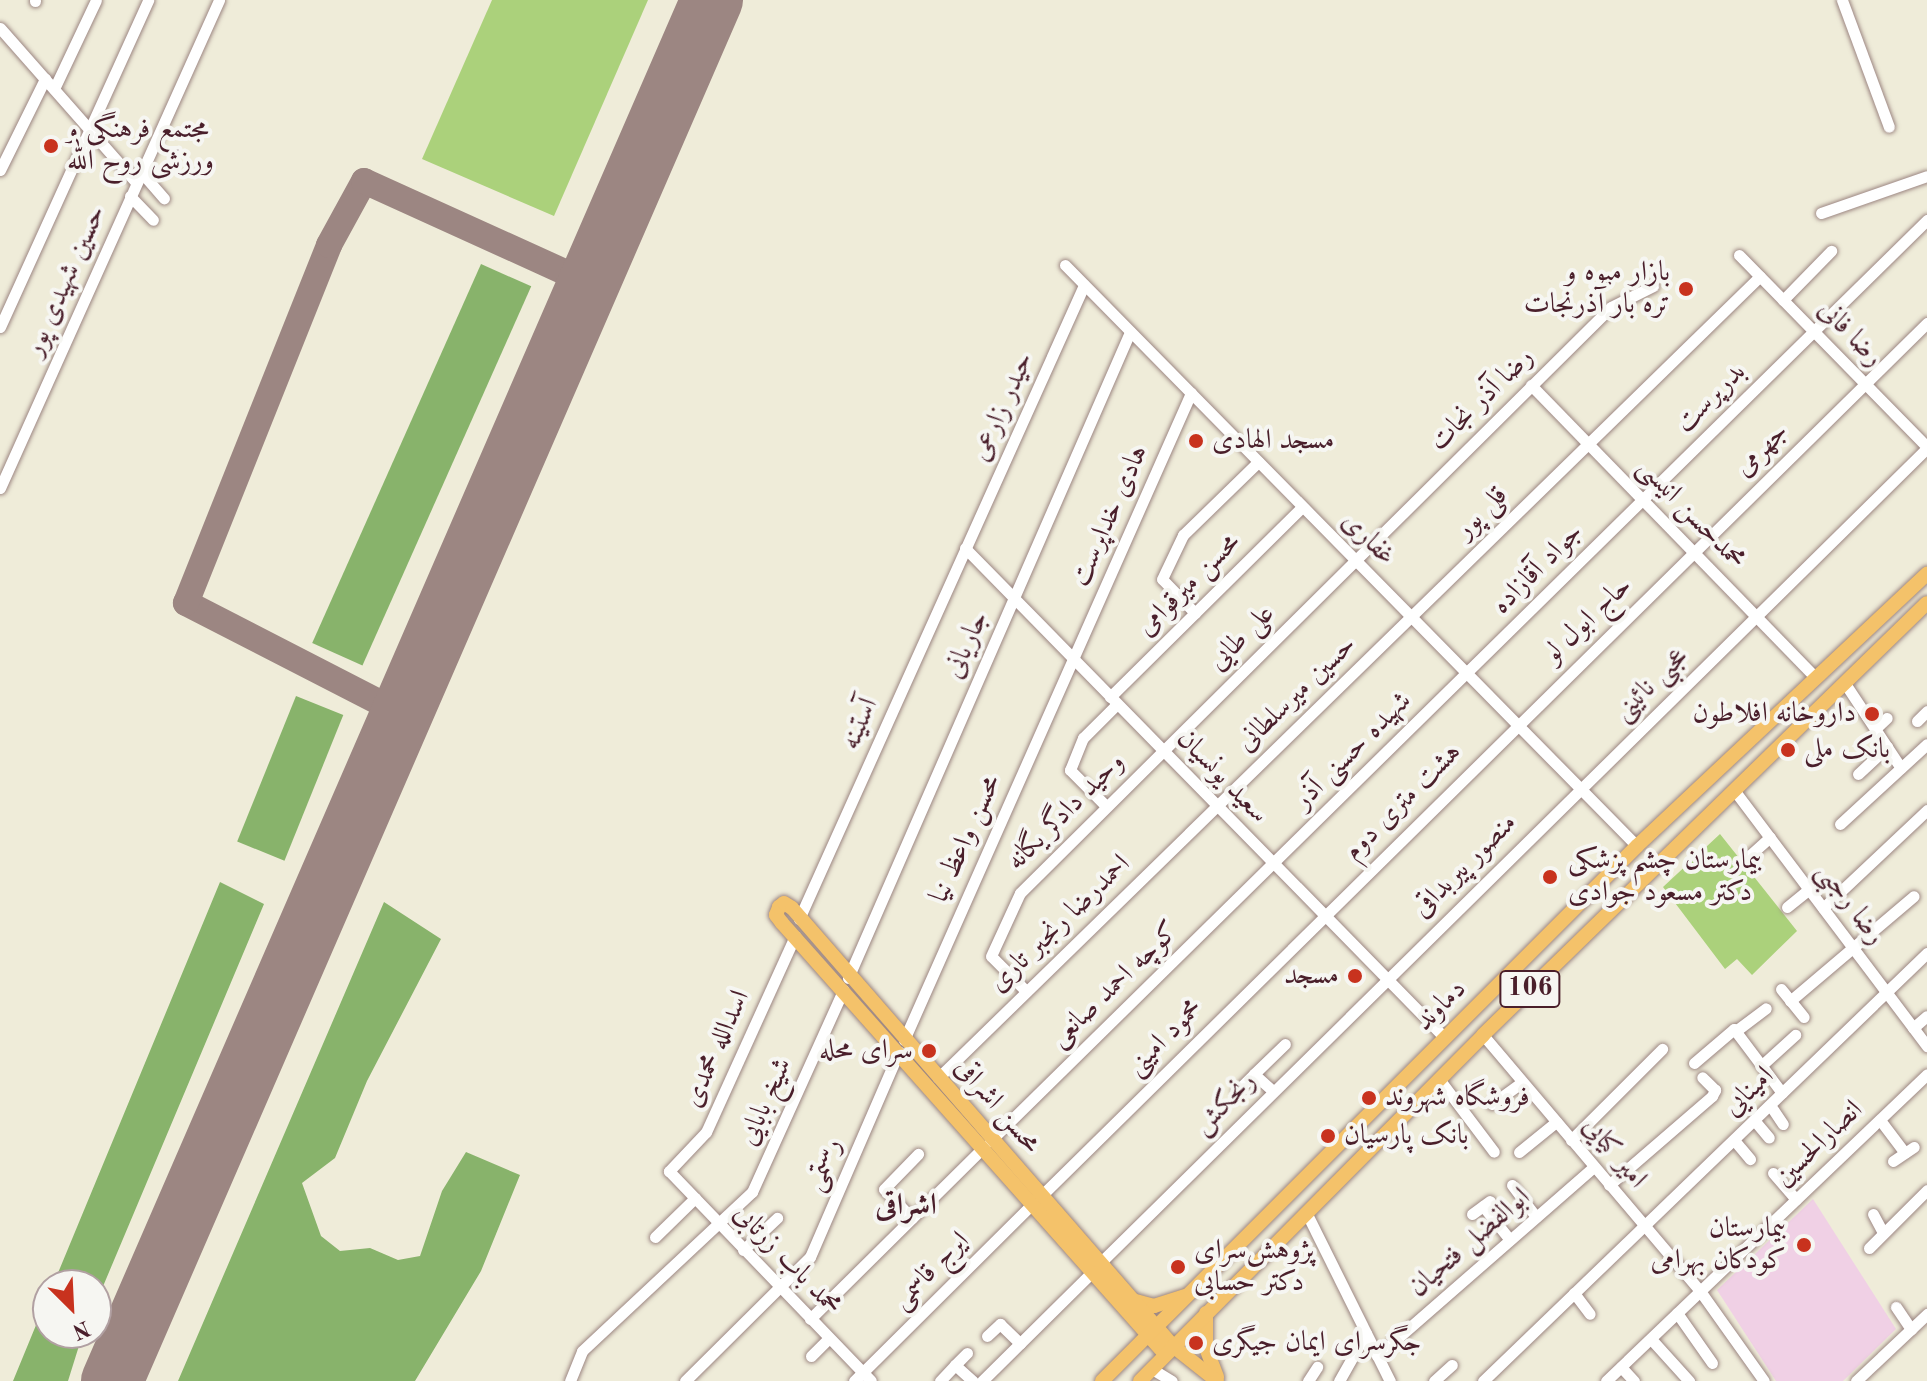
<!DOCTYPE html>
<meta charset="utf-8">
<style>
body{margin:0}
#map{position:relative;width:1927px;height:1381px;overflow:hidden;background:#efecd9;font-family:"Old Standard TT",Amiri,serif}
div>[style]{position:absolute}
.built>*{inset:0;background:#f0d0e5}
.green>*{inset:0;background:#abd17b}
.forest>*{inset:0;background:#88b36b;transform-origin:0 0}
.taxiway>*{height:26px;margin:-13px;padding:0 13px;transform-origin:13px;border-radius:13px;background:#9c8682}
.runway>*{height:62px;margin:-31px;padding:0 31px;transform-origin:31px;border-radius:31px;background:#9c8682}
.roads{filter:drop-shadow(0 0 2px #9c8682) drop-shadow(0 0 2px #9c8682)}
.minor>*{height:11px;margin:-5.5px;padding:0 5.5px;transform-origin:5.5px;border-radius:5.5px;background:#fff}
.major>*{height:14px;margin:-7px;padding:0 7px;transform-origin:7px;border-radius:7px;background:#f4c26a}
.dots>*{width:22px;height:22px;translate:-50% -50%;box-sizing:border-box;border:4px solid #f6f6f2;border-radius:50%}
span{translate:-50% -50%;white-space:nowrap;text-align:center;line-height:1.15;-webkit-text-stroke:8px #f6f6f2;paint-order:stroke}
.shield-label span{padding:2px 6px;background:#f6f6f2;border:2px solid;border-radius:6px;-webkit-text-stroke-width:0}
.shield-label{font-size:26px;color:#4a1f2b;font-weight:700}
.poi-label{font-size:28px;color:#4a1f2b}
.left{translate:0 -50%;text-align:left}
.right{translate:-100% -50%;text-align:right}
.street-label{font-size:28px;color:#4a1f2b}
.neighbourhood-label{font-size:30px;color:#4a1f2b;font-weight:700}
.north{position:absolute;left:32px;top:1269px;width:80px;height:80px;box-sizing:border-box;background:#f6f6f2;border:2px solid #b1a0a2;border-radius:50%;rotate:156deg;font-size:22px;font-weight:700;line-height:32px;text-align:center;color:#4a1f2b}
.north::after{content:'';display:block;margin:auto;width:28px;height:36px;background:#c8321e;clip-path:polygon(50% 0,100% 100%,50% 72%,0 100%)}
</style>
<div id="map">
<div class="built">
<div style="clip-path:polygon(1813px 1199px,1896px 1329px,1843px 1381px,1776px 1381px,1717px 1290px)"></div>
</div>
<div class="green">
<div style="clip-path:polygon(492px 0,648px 0,554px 216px,422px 159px)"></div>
<div style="clip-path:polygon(1720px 834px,1797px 931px,1752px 975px,1737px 959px,1725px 969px,1663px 887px)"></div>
</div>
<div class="forest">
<div style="left:481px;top:264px;width:55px;height:415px;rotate:24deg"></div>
<div style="left:296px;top:696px;width:51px;height:157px;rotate:22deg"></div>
<div style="clip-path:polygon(220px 882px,264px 904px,96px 1303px,96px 1285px,53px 1285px)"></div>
<div style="clip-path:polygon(384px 902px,441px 939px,367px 1081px,335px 1158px,302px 1183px,321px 1236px,340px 1251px,370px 1248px,398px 1260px,420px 1256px,442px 1191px,466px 1152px,520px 1175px,481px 1271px,415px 1381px,178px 1381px)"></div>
<div style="clip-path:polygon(48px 1296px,48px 1333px,83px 1333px,68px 1381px,13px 1381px)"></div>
</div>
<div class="taxiway">
<div style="left:402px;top:714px;width:243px;rotate:-152.8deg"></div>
<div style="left:186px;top:603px;width:386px;rotate:-68.2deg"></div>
<div style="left:329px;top:245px;width:73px;rotate:-61.3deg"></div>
<div style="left:364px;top:181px;width:247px;rotate:24.4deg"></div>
</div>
<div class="runway">
<div style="left:112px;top:1381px;width:1506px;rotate:-66.52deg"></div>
</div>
<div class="roads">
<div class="minor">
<div style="left:1842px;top:0;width:135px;rotate:69.7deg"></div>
<div style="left:35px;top:1px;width:1px;rotate:-90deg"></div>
<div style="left:0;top:28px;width:205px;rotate:48.6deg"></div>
<div style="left:54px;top:89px;width:98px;rotate:-64.7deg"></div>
<div style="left:0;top:170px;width:102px;rotate:-63.7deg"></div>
<div style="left:141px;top:172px;width:35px;rotate:49deg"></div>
<div style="left:130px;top:196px;width:33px;rotate:46deg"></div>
<div style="left:1821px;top:213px;width:112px;rotate:-19.2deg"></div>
<div style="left:1739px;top:255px;width:269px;rotate:45.6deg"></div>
<div style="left:1065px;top:265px;width:815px;rotate:45.45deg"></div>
<div style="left:1783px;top:300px;width:69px;rotate:-45.6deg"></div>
<div style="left:0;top:327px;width:359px;rotate:-65.6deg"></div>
<div style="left:1531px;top:385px;width:409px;rotate:45.8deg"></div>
<div style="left:0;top:488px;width:535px;rotate:-65.83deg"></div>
<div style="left:965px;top:548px;width:686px;rotate:45.59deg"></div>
<div style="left:1195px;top:613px;width:47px;rotate:-134.1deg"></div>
<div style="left:1162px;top:579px;width:49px;rotate:-64.5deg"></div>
<div style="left:1183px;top:535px;width:105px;rotate:-44.2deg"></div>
<div style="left:1844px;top:682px;width:103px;rotate:56.5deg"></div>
<div style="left:1110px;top:697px;width:270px;rotate:-44.7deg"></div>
<div style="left:1917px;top:721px;width:14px;rotate:-45deg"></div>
<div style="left:1875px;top:729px;width:16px;rotate:-43deg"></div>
<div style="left:1858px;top:774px;width:40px;rotate:-43deg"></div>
<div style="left:1734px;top:790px;width:321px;rotate:53deg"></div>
<div style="left:1106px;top:806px;width:51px;rotate:-135deg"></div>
<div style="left:1070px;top:770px;width:35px;rotate:-68deg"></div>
<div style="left:1083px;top:738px;width:48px;rotate:-45deg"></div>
<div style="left:1840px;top:824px;width:118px;rotate:-42.6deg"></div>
<div style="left:1749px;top:856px;width:28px;rotate:-42deg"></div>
<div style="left:1787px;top:907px;width:28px;rotate:-39deg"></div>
<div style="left:1823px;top:908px;width:143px;rotate:-43.3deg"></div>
<div style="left:799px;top:919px;width:695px;rotate:-65.79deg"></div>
<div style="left:795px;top:936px;width:215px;rotate:114.4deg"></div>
<div style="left:706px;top:1132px;width:54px;rotate:133.5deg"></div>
<div style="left:669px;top:1171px;width:291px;rotate:46.1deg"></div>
<div style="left:848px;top:978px;width:705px;rotate:-66.42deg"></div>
<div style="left:1781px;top:989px;width:36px;rotate:51deg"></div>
<div style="left:1026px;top:991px;width:49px;rotate:-135deg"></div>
<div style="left:991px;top:956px;width:69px;rotate:-65.3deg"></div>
<div style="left:1020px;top:893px;width:832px;rotate:-44.76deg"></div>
<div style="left:1611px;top:307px;width:47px;rotate:-26.6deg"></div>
<div style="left:1790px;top:1001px;width:162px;rotate:-40.3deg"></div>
<div style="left:1913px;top:1028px;width:18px;rotate:-41deg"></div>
<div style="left:1737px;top:1030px;width:36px;rotate:-37deg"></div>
<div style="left:1483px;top:1035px;width:336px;rotate:49.7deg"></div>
<div style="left:1700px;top:1291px;width:110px;rotate:54.6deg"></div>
<div style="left:904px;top:1040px;width:708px;rotate:-66.08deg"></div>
<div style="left:1694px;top:1063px;width:52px;rotate:-40.4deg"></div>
<div style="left:1734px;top:1029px;width:80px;rotate:53.1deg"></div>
<div style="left:1762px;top:1065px;width:45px;rotate:-42.3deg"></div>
<div style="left:1254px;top:1074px;width:43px;rotate:-44.1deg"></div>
<div style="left:938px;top:1078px;width:1148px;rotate:-44.29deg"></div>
<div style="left:1439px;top:1079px;width:91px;rotate:53deg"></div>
<div style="left:1237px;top:1091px;width:24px;rotate:-45deg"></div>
<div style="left:1254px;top:1074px;width:25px;rotate:42deg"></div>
<div style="left:1492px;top:1104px;width:37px;rotate:-36deg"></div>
<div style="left:1770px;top:1105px;width:23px;rotate:56deg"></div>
<div style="left:1754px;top:1120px;width:23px;rotate:50deg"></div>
<div style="left:1880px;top:1120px;width:41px;rotate:52.9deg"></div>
<div style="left:1571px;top:1140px;width:129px;rotate:-45deg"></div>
<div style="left:1734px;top:1140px;width:25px;rotate:50deg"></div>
<div style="left:990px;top:1141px;width:1314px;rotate:-44.51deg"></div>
<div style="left:1519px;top:1152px;width:48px;rotate:-39deg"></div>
<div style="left:1893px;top:1161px;width:25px;rotate:-34deg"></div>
<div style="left:1773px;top:1173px;width:35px;rotate:49deg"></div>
<div style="left:1512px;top:1185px;width:40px;rotate:53deg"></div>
<div style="left:1609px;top:1185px;width:136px;rotate:-40.8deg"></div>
<div style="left:1712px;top:1096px;width:7px;rotate:-63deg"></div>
<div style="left:1715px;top:1090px;width:18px;rotate:-135deg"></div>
<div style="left:1041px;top:1196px;width:1244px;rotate:-44.58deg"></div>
<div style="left:1483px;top:1206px;width:43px;rotate:51.5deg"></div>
<div style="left:1306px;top:1212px;width:189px;rotate:63.6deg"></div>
<div style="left:1472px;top:1214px;width:22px;rotate:-36deg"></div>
<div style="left:1873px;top:1214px;width:21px;rotate:62deg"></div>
<div style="left:912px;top:1218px;width:40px;rotate:-134deg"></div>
<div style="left:884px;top:1189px;width:49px;rotate:-45.8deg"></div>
<div style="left:655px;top:1237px;width:56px;rotate:-44.3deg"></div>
<div style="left:1869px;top:1248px;width:82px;rotate:-45deg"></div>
<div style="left:743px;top:1250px;width:47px;rotate:-43.3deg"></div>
<div style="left:1099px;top:1264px;width:1163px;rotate:-44.58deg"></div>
<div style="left:1574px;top:1293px;width:26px;rotate:53deg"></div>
<div style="left:1896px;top:1307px;width:27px;rotate:56deg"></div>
<div style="left:1677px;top:1313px;width:61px;rotate:55deg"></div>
<div style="left:810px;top:1319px;width:245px;rotate:-44.7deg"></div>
<div style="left:987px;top:1336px;width:18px;rotate:-43deg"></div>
<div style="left:1000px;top:1324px;width:28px;rotate:44deg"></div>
<div style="left:1651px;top:1339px;width:57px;rotate:47.9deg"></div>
<div style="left:811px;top:1356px;width:25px;rotate:-45deg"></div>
<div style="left:1377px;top:1356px;width:288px;rotate:-41.1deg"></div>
<div style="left:955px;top:1365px;width:17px;rotate:-45deg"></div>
<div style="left:1621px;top:1367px;width:19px;rotate:47deg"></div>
<div style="left:1152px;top:1369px;width:23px;rotate:31deg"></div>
<div style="left:570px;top:1381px;width:32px;rotate:-68deg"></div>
<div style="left:582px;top:1351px;width:233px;rotate:-43.1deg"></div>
<div style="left:752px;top:1192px;width:222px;rotate:-65.7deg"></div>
<div style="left:685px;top:1381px;width:176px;rotate:-44.8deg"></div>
<div style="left:810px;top:1257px;width:224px;rotate:-66.6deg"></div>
<div style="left:854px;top:1381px;width:252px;rotate:-44.8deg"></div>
<div style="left:940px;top:1381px;width:22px;rotate:-47deg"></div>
<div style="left:955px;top:1365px;width:24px;rotate:42deg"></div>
<div style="left:982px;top:1381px;width:155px;rotate:-44.7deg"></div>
<div style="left:1308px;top:1381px;width:17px;rotate:-57deg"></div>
<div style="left:1339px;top:1381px;width:55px;rotate:-60.6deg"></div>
<div style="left:1434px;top:1381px;width:24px;rotate:-42deg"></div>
<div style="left:1483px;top:1381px;width:617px;rotate:-43.95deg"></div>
<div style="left:1606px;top:1381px;width:444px;rotate:-43.7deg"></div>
<div style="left:1856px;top:1381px;width:98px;rotate:-43.3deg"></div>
</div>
<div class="major">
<div style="left:1132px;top:1300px;width:23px;rotate:15deg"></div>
<div style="left:1154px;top:1306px;width:32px;rotate:-18deg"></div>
<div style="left:1206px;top:1313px;width:35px;rotate:90deg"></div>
<div style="left:1206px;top:1348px;width:31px;rotate:69deg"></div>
<div style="left:1165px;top:1354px;width:577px;rotate:-131.63deg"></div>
<div style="left:782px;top:923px;width:10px;rotate:-127deg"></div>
<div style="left:776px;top:915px;width:9px;rotate:-69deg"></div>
<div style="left:779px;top:907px;width:6px;rotate:-39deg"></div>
<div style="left:784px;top:903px;width:9px;rotate:32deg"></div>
<div style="left:792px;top:908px;width:581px;rotate:48.98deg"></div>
<div style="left:1173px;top:1346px;width:56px;rotate:38.5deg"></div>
<div style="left:1102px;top:1381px;width:757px;rotate:-45deg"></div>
<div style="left:1637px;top:846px;width:398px;rotate:-43.2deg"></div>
<div style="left:1140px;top:1381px;width:487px;rotate:-45.2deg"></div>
<div style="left:1483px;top:1035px;width:619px;rotate:-44.22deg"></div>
</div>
</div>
<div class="dots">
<div style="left:51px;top:146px;background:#c8321e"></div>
<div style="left:1686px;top:289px;background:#c8321e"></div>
<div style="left:1196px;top:441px;background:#c8321e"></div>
<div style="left:1872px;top:714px;background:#c8321e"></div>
<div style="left:1788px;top:750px;background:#c8321e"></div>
<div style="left:1550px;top:877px;background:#c8321e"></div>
<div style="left:1355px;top:976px;background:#c8321e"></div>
<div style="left:929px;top:1051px;background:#c8321e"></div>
<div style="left:1369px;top:1098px;background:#c8321e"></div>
<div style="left:1328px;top:1136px;background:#c8321e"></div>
<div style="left:1804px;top:1245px;background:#c8321e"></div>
<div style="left:1178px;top:1267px;background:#c8321e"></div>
<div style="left:1196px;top:1343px;background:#c8321e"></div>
</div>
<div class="shield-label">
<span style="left:1530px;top:989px">106</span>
</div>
<div class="poi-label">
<span class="left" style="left:67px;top:146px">مجتمع فرهنگی و<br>ورزشی روح الله</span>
<span class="right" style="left:1670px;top:289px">بازار میوه و<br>تره بار آذرنجات</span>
<span class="left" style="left:1212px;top:441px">مسجد الهادی</span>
<span class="right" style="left:1856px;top:714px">داروخانه افلاطون</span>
<span class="left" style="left:1804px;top:750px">بانک ملی</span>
<span class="left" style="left:1568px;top:877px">بیمارستان چشم پزشکی<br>دکتر مسعود جوادی</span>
<span class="right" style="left:1339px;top:976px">مسجد</span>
<span class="right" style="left:913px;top:1051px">سرای محله</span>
<span class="left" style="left:1385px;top:1098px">فروشگاه شهروند</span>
<span class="left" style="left:1344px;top:1136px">بانک پارسیان</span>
<span class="right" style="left:1786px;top:1245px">بیمارستان<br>کودکان بهرامی</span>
<span class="left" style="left:1194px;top:1267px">پژوهش‌سرای<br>دکتر حسابی</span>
<span class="left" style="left:1212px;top:1343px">جگرسرای ایمان جیگری</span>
</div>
<div class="street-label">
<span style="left:66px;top:281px;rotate:-66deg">حسین شهیدی پور</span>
<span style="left:1850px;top:334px;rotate:46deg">رضا فانی</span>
<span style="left:1711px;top:398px;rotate:-45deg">بدرپرست</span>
<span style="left:1482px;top:400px;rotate:-45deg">رضا آذر نجات</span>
<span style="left:1003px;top:407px;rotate:-66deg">حیدر زارعی</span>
<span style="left:1762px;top:450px;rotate:-45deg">جهرمی</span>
<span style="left:1482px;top:513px;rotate:-45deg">قلی پور</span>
<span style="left:1691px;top:514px;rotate:46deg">محمدحسن انیسی</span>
<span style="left:1110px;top:516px;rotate:-66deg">هادی خداپرست</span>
<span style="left:1368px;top:539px;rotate:45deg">غفاری</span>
<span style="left:1538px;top:569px;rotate:-45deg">جواد آقازاده</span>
<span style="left:1189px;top:585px;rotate:-45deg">محسن میرقوامی</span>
<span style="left:1588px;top:620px;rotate:-44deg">حاج ابول لو</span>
<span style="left:1242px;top:638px;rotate:-45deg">علی طایی</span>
<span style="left:967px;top:645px;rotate:-66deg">جاریانی</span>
<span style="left:1651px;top:685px;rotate:-44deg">عجبی نائینی</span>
<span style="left:1297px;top:694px;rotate:-44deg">حسین میرسلطانی</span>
<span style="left:860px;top:724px;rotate:-66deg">آستینه</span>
<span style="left:1353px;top:751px;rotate:-45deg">شهیده حسنی آذر</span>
<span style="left:1222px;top:777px;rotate:46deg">سعید یونسیان</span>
<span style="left:1403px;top:802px;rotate:-45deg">هشت متری دوم</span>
<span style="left:1066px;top:812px;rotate:-45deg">وحید دادگر یگانه</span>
<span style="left:966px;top:839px;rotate:-66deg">محسن واعظ نیا</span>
<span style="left:1465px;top:866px;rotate:-45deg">منصور پیربداقی</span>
<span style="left:1850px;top:904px;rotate:53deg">رضا رجبی</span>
<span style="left:1060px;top:924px;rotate:-44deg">احمدرضا رنجبر تاری</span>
<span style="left:1115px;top:985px;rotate:-44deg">کوچه احمد صانعی</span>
<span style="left:1441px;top:1006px;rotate:-45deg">دماوند</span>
<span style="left:1165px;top:1038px;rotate:-45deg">محمود امینی</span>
<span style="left:717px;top:1049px;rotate:-66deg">اسدالله محمدی</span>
<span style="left:1749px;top:1092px;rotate:-44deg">امینایی</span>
<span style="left:766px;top:1102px;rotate:-66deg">شیخ بابایی</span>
<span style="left:1225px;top:1104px;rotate:-45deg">رنجکش</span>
<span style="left:997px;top:1106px;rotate:49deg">محسن اشراقی</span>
<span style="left:1819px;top:1144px;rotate:-44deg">انصارالحسین</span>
<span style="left:1614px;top:1153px;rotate:50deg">امیر کیایی</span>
<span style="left:824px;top:1165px;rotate:-67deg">رستمی</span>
<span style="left:1470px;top:1243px;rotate:-41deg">ابوالفضل فتحیان</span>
<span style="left:787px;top:1260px;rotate:46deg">محمد باب زرتابی</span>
<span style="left:931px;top:1271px;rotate:-45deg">ایرج قاسمی</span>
</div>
<div class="neighbourhood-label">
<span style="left:906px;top:1206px">اشراقی</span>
</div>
<div class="north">N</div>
</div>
